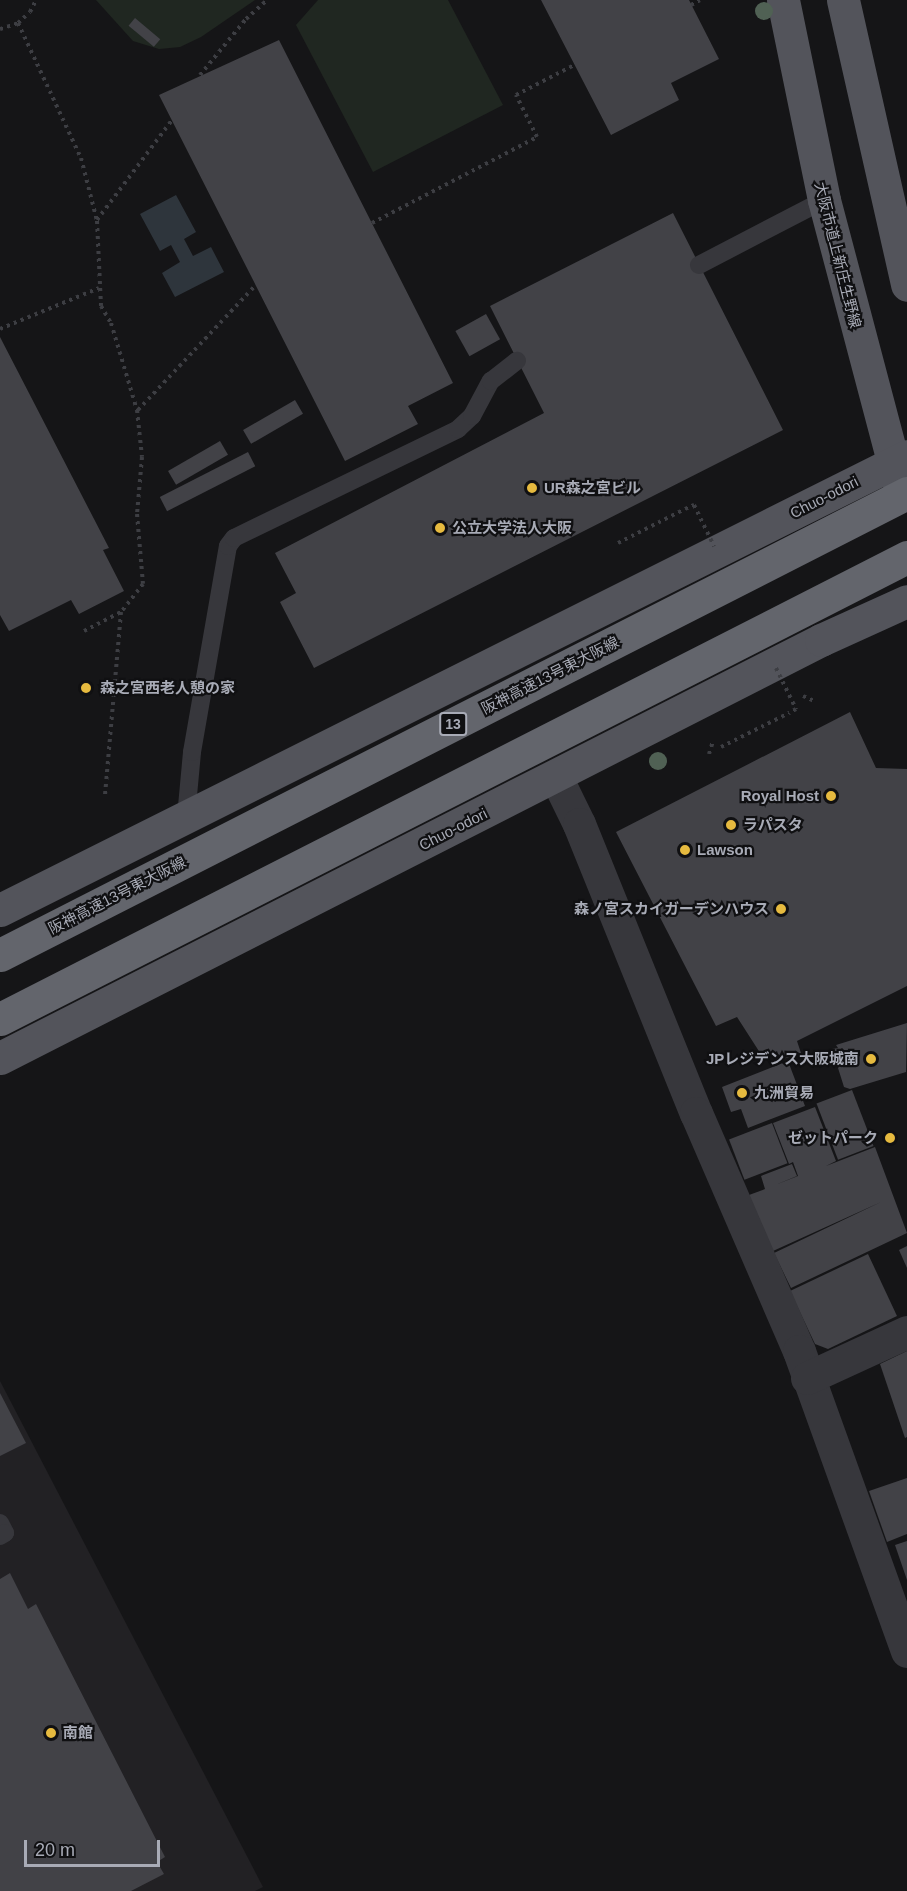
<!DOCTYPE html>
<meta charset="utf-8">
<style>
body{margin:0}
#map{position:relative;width:907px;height:1891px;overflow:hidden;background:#151517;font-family:Arial,"Noto Sans JP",sans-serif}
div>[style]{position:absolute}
.built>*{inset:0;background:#222124}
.green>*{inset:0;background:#202721}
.water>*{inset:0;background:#2e353c}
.building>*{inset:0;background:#424247;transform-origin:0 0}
.path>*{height:4px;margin-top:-2px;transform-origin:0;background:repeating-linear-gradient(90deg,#3d3e43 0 3px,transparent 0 7.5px)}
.service>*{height:18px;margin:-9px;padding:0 9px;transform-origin:9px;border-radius:9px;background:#37373c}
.minor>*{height:33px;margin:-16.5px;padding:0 16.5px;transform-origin:16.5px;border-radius:16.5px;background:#37373c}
.primary>*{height:33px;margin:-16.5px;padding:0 16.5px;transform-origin:16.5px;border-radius:16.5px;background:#53545b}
.path-bridge>*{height:4px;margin-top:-2px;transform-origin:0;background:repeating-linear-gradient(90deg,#3d3e43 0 3px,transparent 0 7.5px)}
.motorway-bridge>*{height:33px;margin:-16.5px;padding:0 16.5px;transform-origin:16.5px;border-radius:16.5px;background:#63656c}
.trees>*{width:18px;height:18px;margin:-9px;border-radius:50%;background:#506154}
.dots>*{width:16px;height:16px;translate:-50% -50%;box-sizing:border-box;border:3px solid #101012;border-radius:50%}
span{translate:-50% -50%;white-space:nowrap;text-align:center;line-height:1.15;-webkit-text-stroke:4.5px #101012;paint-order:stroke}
.shield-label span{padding:2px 4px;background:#101012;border:2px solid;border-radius:4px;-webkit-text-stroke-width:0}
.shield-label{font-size:14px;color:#a8abb6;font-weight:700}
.street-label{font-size:15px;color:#a8abb6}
.poi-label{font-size:15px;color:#a8abb6;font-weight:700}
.left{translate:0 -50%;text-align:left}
.right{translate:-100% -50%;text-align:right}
.scale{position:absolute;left:24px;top:1840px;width:136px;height:27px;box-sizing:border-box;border:3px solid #a8abb6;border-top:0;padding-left:8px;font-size:18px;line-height:21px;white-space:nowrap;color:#a8abb6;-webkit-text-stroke:4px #101012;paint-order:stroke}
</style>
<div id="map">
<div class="built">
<div style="clip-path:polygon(0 1381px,263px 1887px,255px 1891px,0 1891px)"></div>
</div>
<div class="green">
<div style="clip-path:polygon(96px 0,255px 0,201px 37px,180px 47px,159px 49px,133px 41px)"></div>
<div style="clip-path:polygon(318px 0,448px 0,503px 105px,373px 172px,296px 25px)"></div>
</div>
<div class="water">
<div style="clip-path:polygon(176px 195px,196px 232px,184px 239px,193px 256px,211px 247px,224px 272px,175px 297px,162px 273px,180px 262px,171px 245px,160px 251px,140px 214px)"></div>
</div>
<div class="building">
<div style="clip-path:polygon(541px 0,689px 0,719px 59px,671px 83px,679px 100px,611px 135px)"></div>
<div style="left:135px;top:18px;width:33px;height:10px;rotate:40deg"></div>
<div style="clip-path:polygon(279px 40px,453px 383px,408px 406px,418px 424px,345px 461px,159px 95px)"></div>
<div style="clip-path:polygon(673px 213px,783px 430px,314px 668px,280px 602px,296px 593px,275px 553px,544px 413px,490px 306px)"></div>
<div style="left:486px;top:314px;width:29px;height:35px;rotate:61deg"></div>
<div style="clip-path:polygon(0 337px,109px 548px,103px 550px,124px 591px,79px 614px,71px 600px,9px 631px,0 615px)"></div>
<div style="left:295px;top:400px;width:16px;height:60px;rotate:60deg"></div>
<div style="left:220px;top:441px;width:16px;height:60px;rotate:60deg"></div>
<div style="left:248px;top:452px;width:16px;height:99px;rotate:63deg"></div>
<div style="clip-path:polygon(850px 712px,876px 768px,907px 769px,907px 986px,797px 1041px,801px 1053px,780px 1060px,777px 1051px,764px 1059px,737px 1017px,716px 1026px,616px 832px)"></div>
<div style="clip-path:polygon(907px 1023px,906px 1072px,850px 1089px,844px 1087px,832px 1049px,838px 1048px,836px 1045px)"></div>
<div style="clip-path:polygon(788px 1061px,805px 1106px,748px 1128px,741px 1109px,731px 1112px,722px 1087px)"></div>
<div style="left:852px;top:1090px;width:60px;height:38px;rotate:69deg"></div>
<div style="clip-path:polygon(815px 1107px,836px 1161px,826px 1166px,875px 1147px,907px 1233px,791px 1288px,774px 1253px,881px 1202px,773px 1251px,749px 1195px,765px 1189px,761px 1176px,792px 1164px,797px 1176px,775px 1185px,798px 1176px,793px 1162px,789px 1164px,773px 1123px)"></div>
<div style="left:772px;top:1123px;width:43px;height:46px;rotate:69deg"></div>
<div style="clip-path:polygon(907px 1246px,907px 1268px,899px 1250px)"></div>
<div style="clip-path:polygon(868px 1254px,897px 1316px,828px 1349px,815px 1344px,790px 1291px)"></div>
<div style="clip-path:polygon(907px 1351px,907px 1437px,905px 1438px,880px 1364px)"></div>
<div style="clip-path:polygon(0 1393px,26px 1443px,0 1456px)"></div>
<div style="clip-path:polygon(907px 1478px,907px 1534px,887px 1542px,869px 1491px)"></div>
<div style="clip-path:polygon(907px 1541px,907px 1580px,895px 1545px)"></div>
<div style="clip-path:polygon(10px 1573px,28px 1609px,36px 1604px,165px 1857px,157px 1862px,164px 1874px,131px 1891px,0 1891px,0 1579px)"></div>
</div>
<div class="path">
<div style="left:691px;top:5px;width:10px;rotate:-29deg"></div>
<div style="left:18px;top:23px;width:149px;rotate:65deg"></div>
<div style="left:81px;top:158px;width:65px;rotate:75.7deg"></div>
<div style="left:97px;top:221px;width:85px;rotate:87.3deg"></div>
<div style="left:101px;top:306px;width:20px;rotate:60deg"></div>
<div style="left:111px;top:323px;width:91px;rotate:73.4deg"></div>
<div style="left:137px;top:410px;width:47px;rotate:83.9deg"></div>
<div style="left:142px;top:457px;width:57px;rotate:95deg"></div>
<div style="left:137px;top:514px;width:70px;rotate:85.1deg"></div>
<div style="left:143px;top:584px;width:36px;rotate:128deg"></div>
<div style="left:121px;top:612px;width:183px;rotate:95deg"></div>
<div style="left:0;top:29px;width:19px;rotate:-18deg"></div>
<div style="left:18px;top:23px;width:16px;rotate:-43deg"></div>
<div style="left:30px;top:12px;width:13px;rotate:-63deg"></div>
<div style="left:200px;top:75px;width:72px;rotate:-50.6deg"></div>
<div style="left:246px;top:19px;width:28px;rotate:-42deg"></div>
<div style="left:97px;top:220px;width:125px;rotate:-53.1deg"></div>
<div style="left:372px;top:223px;width:186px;rotate:-27.5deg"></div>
<div style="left:537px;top:137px;width:47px;rotate:-116.6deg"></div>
<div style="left:516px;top:95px;width:65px;rotate:-27.3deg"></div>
<div style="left:0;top:329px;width:107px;rotate:-22.5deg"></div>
<div style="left:138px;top:410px;width:172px;rotate:-46.7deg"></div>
<div style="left:618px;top:543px;width:75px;rotate:-26.9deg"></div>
<div style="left:84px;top:631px;width:42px;rotate:-27.2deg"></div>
<div style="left:803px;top:696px;width:12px;rotate:24deg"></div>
<div style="left:721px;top:747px;width:76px;rotate:-26.6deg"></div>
<div style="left:709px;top:754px;width:14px;rotate:-73deg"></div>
</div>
<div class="service">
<div style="left:699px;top:265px;width:141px;rotate:-27.5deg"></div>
<div style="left:186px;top:817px;width:65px;rotate:-84.7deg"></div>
<div style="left:192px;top:752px;width:209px;rotate:-80.1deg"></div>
<div style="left:228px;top:546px;width:10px;rotate:-53deg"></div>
<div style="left:234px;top:538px;width:249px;rotate:-25.9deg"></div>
<div style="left:458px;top:429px;width:19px;rotate:-43deg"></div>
<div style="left:472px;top:416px;width:40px;rotate:-62deg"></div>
<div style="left:491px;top:381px;width:33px;rotate:-38deg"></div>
<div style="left:0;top:1523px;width:11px;rotate:63deg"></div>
<div style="left:5px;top:1533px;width:6px;rotate:149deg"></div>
</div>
<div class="minor">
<div style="left:556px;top:777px;width:52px;rotate:63.9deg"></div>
<div style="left:579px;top:824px;width:312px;rotate:68deg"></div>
<div style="left:696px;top:1113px;width:259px;rotate:66.6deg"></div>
<div style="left:799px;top:1351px;width:319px;rotate:70.2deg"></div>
<div style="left:807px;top:1378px;width:110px;rotate:-24.7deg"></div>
</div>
<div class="primary">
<div style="left:783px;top:0;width:204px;rotate:78.4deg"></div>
<div style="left:824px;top:200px;width:293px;rotate:75.2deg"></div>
<div style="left:843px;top:0;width:292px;rotate:77.3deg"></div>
<div style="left:0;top:910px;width:1014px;rotate:-26.59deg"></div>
<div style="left:0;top:1058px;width:921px;rotate:-26.98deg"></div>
<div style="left:821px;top:640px;width:94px;rotate:-24.4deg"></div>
</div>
<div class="path-bridge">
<div style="left:685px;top:509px;width:10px;rotate:-24deg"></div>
<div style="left:694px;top:505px;width:46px;rotate:64deg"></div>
<div style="left:776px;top:668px;width:46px;rotate:64deg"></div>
<div style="left:796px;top:709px;width:8px;rotate:150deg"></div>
</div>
<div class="motorway-bridge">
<div style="left:0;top:955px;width:1018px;rotate:-26.99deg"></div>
<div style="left:0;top:1019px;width:1018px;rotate:-26.99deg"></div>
</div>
<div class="trees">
<div style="left:764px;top:11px"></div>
<div style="left:658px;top:761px"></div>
</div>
<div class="dots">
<div style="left:532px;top:488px;background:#e6ba3f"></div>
<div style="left:440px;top:528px;background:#e6ba3f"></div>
<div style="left:86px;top:688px;background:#e6ba3f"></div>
<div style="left:831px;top:796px;background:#e6ba3f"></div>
<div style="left:731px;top:825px;background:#e6ba3f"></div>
<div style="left:685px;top:850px;background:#e6ba3f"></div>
<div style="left:781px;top:909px;background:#e6ba3f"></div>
<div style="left:871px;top:1059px;background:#e6ba3f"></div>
<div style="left:742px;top:1093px;background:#e6ba3f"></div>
<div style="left:890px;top:1138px;background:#e6ba3f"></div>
<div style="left:51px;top:1733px;background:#e6ba3f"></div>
</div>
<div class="shield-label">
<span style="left:453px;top:724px">13</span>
</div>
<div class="street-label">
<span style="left:838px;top:255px;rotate:76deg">大阪市道上新庄生野線</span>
<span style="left:824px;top:497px;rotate:-27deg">Chuo-odori</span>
<span style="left:550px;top:675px;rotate:-27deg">阪神高速13号東大阪線</span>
<span style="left:453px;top:829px;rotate:-27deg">Chuo-odori</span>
<span style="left:117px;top:895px;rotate:-27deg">阪神高速13号東大阪線</span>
</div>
<div class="poi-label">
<span class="left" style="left:544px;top:488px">UR森之宮ビル</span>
<span class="left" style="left:452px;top:528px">公立大学法人大阪</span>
<span class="left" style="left:100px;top:688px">森之宮西老人憩の家</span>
<span class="right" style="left:819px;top:796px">Royal Host</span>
<span class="left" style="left:743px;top:825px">ラパスタ</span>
<span class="left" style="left:697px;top:850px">Lawson</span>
<span class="right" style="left:769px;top:909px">森ノ宮スカイガーデンハウス</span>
<span class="right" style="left:859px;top:1059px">JPレジデンス大阪城南</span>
<span class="left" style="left:754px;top:1093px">九洲貿易</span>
<span class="right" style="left:878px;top:1138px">ゼットパーク</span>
<span class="left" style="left:63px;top:1733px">南館</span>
</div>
<div class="scale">20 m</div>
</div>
